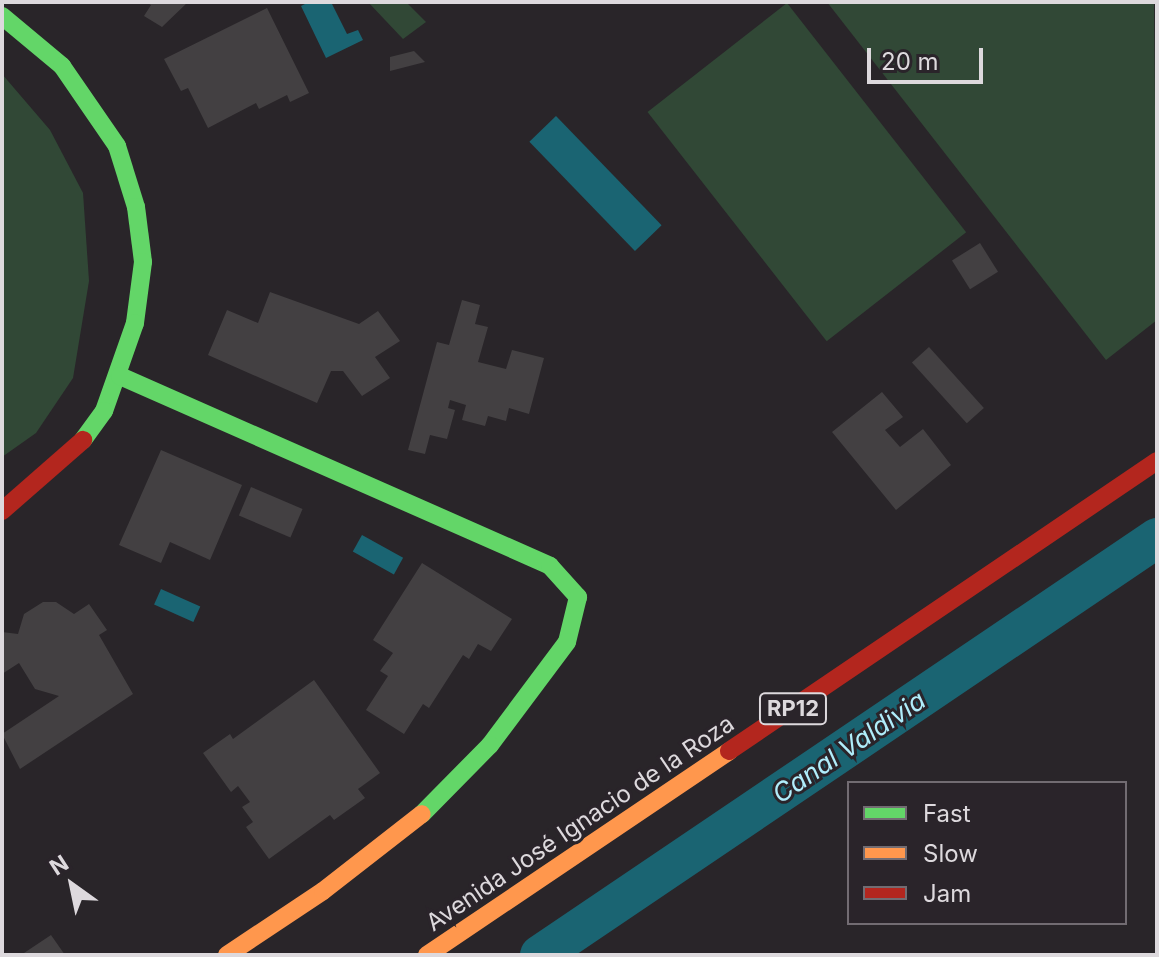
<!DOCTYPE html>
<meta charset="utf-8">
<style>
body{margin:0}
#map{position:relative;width:1159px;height:957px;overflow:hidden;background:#292529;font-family:Inter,sans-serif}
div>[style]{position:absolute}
.green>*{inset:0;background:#314836;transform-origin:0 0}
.water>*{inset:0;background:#1a6472;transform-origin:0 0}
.canal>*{height:40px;margin:-20px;padding:0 20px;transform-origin:20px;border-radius:20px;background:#1a6472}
.building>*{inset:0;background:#434042;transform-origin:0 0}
.fast>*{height:18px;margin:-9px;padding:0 9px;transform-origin:9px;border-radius:9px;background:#63d668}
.slow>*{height:18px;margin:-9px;padding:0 9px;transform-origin:9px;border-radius:9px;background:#ff974d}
.jam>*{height:18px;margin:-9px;padding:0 9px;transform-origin:9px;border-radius:9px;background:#b3261e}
span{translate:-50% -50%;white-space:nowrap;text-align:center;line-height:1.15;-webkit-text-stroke:6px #2a242a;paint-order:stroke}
.shield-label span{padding:2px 6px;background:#2a242a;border:2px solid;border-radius:6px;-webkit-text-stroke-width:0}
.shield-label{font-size:22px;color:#ddd9dd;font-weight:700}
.street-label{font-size:24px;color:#ddd9dd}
.water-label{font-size:26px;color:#b0edfb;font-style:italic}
.frame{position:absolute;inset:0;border:4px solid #ddd9dd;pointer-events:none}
.legend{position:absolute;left:847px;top:781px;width:280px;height:144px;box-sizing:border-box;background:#2a242a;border:2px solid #726c72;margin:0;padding:10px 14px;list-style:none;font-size:24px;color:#ddd9dd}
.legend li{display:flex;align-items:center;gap:16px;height:40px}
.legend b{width:40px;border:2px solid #726c72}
.north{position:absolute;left:32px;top:845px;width:80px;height:80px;-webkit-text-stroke:6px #2a242a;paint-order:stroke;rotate:327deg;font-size:22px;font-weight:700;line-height:32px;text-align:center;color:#ddd9dd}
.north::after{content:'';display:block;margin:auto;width:28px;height:36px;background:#ddd9dd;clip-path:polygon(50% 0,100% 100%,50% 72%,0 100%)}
.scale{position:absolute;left:867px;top:48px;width:116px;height:36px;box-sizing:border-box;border:4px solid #ddd9dd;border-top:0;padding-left:10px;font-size:24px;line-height:28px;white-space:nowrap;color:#ddd9dd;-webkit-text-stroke:6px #2a242a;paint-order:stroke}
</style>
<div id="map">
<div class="green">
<div style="clip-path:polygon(368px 2px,406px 2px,426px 22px,403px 39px)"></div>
<div style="clip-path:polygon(827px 2px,1154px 2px,1157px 320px,1106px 360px)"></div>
<div style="left:787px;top:3px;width:291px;height:177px;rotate:52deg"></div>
<div style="clip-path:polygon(2px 74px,50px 130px,83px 193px,89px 281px,73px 378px,36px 433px,2px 457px)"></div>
</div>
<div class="water">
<div style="clip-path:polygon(309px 2px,331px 2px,347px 34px,358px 30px,363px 40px,326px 58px,301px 6px)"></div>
<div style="left:556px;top:116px;width:152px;height:37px;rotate:46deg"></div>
<div style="left:362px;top:535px;width:47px;height:19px;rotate:29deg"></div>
<div style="left:161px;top:589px;width:43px;height:17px;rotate:24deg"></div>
</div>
<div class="canal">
<div style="left:540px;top:955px;width:745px;rotate:-34.05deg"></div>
</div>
<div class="building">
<div style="clip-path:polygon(146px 2px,188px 2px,162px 27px,144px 16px,151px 5px)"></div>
<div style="clip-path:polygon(267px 8px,309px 93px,290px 102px,287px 95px,259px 109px,256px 103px,208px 128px,188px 88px,181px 91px,164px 59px)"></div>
<div style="clip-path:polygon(414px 51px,425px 62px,390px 71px,390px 57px)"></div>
<div style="left:980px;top:243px;width:34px;height:33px;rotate:58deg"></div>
<div style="clip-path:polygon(270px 292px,359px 324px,378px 311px,400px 341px,375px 357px,390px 378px,362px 396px,343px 371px,331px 371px,317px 403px,208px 355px,227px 310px,258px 323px)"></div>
<div style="clip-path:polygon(462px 300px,480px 305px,475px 324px,488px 327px,478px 362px,506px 369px,512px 350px,544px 358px,529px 414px,509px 408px,506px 421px,488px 416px,485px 426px,462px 420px,466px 405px,450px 400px,448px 408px,455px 410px,447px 439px,430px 435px,425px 454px,408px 450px,437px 342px,449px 345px)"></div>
<div style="left:929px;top:347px;width:82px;height:23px;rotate:48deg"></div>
<div style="clip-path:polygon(882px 392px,903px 417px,885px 430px,900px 447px,923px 429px,951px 465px,896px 510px,832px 432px)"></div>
<div style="clip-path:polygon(161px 450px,242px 485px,210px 560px,170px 542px,161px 563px,119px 545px)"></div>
<div style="left:251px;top:487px;width:56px;height:31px;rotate:23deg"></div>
<div style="clip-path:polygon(422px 563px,512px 619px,491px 651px,478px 644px,469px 659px,463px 655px,429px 708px,423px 704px,404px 734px,366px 710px,388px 676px,380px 671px,393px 653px,373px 640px)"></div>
<div style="clip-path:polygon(43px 602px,56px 602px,74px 614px,89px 604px,107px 630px,99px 635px,133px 694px,20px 769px,2px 734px,59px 696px,35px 689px,19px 663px,2px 674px,2px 632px,18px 634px,24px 614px)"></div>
<div style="clip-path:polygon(314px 680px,380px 773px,358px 789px,365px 798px,334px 820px,330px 815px,269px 859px,246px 827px,253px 822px,242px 807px,250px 802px,238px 786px,231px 792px,203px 753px,230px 734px,233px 739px)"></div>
<div style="clip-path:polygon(51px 935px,65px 955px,21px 955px)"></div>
</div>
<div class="fast">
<div style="left:2px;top:16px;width:78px;rotate:39.8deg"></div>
<div style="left:62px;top:66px;width:97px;rotate:55.5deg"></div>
<div style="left:117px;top:146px;width:64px;rotate:72.7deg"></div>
<div style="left:136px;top:207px;width:55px;rotate:82.7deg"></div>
<div style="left:143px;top:262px;width:62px;rotate:97.5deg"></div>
<div style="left:135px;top:323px;width:93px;rotate:109.4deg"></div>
<div style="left:104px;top:411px;width:36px;rotate:126deg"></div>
<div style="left:120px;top:376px;width:470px;rotate:23.8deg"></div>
<div style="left:550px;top:566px;width:42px;rotate:47.9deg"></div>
<div style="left:578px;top:597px;width:46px;rotate:103.7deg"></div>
<div style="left:567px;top:642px;width:129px;rotate:126.8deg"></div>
<div style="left:490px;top:745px;width:97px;rotate:134.6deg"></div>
</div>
<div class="slow">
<div style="left:227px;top:955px;width:115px;rotate:-33.7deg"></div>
<div style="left:323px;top:891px;width:125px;rotate:-37.9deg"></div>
<div style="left:427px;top:955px;width:364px;rotate:-34deg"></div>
</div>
<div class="jam">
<div style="left:2px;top:511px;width:108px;rotate:-41.2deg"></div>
<div style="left:729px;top:751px;width:517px;rotate:-34.12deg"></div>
</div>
<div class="shield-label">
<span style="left:793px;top:709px">RP12</span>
</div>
<div class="street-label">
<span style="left:580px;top:823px;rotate:-34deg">Avenida José Ignacio de la Roza</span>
</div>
<div class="water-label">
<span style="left:849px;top:747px;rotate:-34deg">Canal Valdivia</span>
</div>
<div class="frame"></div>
<ul class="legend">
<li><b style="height:10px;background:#63d668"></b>Fast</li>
<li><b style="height:10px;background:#ff974d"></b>Slow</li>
<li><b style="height:10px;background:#b3261e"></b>Jam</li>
</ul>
<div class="north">N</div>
<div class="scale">20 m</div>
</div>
